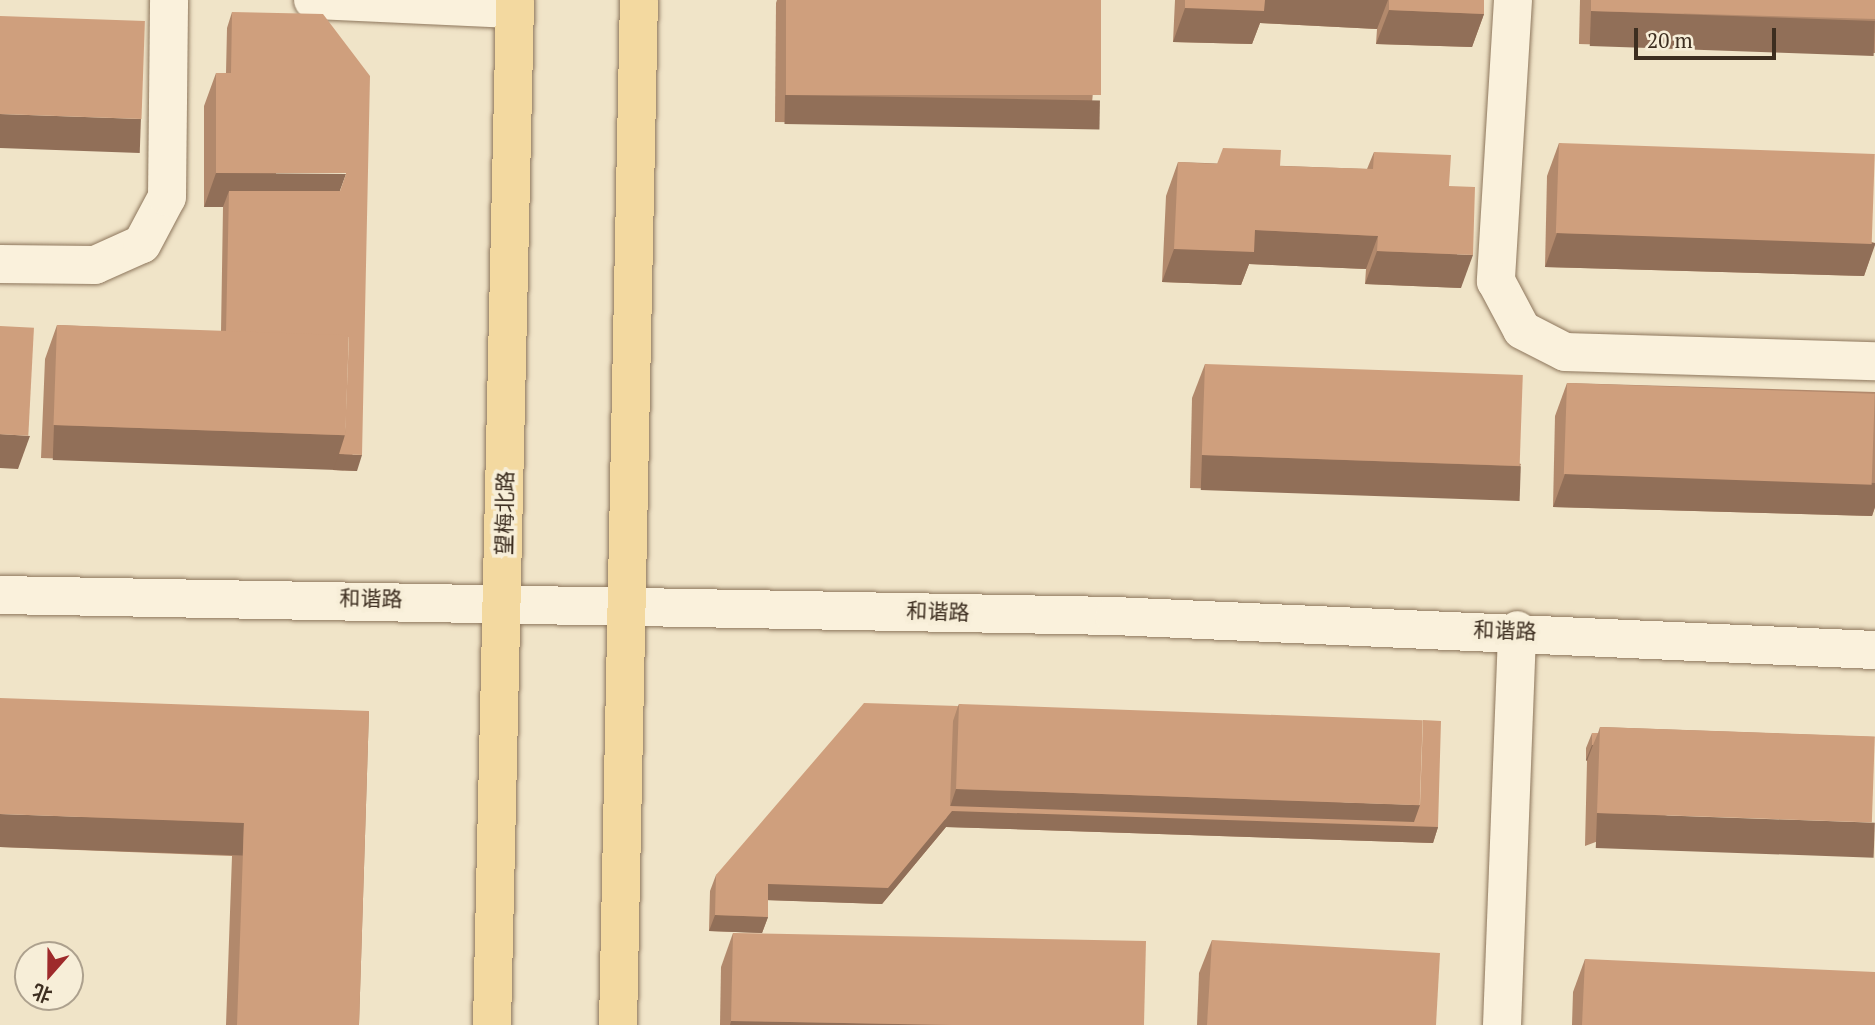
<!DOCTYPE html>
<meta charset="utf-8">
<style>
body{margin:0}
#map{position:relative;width:1875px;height:1025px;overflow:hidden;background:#f0e4c8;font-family:"PT Serif","Noto Sans SC",serif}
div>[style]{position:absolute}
.roads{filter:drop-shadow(0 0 2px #8d765c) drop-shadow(0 0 2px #8d765c)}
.minor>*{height:38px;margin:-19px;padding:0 19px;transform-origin:19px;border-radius:19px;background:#faf1dc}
.major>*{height:38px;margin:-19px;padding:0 19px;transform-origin:19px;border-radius:19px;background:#f3d9a0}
.wall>*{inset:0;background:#b2896c}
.shaded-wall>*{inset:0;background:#916f58;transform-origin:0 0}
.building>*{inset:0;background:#cf9f7d;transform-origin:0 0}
span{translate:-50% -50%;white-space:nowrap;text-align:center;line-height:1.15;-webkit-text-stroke:7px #f7eed8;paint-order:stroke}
.street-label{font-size:21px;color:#3d2e20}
.north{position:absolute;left:14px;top:941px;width:70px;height:70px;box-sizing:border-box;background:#f7eed8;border:2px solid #ada18e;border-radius:50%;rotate:201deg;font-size:19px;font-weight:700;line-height:28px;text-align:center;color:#3d2e20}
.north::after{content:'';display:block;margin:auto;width:24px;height:32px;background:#9e2a2b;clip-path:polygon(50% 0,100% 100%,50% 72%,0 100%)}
.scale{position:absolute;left:1634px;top:28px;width:142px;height:32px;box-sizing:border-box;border:4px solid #3d2e20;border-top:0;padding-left:9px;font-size:21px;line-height:24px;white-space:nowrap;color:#3d2e20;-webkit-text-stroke:5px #f7eed8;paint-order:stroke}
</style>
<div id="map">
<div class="roads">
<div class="minor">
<div style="left:313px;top:0;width:202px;rotate:2.6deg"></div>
<div style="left:1513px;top:0;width:282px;rotate:93.5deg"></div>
<div style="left:1496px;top:281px;width:55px;rotate:62deg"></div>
<div style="left:1522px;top:330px;width:48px;rotate:27.1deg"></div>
<div style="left:1565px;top:352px;width:310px;rotate:1.7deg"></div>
<div style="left:0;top:264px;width:95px;rotate:0.6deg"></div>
<div style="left:95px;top:265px;width:51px;rotate:-24.1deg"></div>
<div style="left:142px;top:244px;width:53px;rotate:-62deg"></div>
<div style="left:167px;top:197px;width:197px;rotate:-89.4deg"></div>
<div style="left:0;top:595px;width:1114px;rotate:1.08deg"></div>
<div style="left:1114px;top:616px;width:762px;rotate:2.56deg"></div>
<div style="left:1502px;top:1025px;width:395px;rotate:-87.8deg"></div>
</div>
<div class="major">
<div style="left:492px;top:1025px;width:1025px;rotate:-88.71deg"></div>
<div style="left:618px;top:1025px;width:1025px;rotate:-88.83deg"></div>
</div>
</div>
<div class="wall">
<div style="clip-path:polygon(777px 0,1101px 0,1090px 126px,775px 122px,776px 3px)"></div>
<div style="clip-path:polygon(1175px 0,1484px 0,1484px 14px,1472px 47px,1376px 44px,1377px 29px,1260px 23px,1252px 44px,1173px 42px)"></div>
<div style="clip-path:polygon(1580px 0,1875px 0,1875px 53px,1579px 44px)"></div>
<div style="clip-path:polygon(232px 12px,357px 471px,333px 470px,333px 468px,41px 458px,45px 359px,57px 325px,221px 332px,223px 207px,204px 207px,204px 106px,216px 73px,226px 73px,227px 28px)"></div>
<div style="clip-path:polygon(1559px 143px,1875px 243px,1864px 276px,1545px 267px,1547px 176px)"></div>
<div style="clip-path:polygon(1374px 152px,1449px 186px,1461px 288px,1365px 284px,1366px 269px,1249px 264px,1241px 285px,1162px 282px,1166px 196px,1178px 162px,1367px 169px)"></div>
<div style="clip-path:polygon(1205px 364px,1521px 464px,1509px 497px,1190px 488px,1192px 398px)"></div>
<div style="clip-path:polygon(1567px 383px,1875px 392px,1875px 507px,1872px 516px,1553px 507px,1555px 416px)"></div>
<div style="clip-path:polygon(959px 704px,1438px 827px,1433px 843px,946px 827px,882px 904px,768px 900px,768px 917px,762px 933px,709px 931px,710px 891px,716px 875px,958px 706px)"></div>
<div style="clip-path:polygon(369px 711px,359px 1025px,226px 1025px,232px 856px,0 847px)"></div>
<div style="clip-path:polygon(1600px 727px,1875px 737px,1585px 846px,1587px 761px,1586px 760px,1586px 748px,1592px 733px,1598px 733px)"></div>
<div style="clip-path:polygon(733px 933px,1144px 1025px,720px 1025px,721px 967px)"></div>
<div style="clip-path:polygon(1212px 940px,1436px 1025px,1197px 1025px,1199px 973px)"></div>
<div style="clip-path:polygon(1585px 959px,1875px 1025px,1572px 1025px,1573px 992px)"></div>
</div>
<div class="shaded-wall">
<div style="clip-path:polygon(1262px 0,1388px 0,1377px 29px,1260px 23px,1252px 44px,1173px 42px,1185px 8px)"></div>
<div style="clip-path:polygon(1389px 10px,1484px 14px,1472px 47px,1376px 44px)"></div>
<div style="left:1591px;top:11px;width:284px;height:35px;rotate:2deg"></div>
<div style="left:785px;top:95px;width:315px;height:29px;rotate:1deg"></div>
<div style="left:0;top:114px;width:141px;height:34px;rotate:2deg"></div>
<div style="clip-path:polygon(216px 173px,346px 174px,334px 207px,229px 191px,223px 207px,204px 207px)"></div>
<div style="clip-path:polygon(1255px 230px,1378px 236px,1366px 269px,1249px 264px,1241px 285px,1162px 282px,1174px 249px)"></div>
<div style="clip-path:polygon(1557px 233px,1875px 243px,1875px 245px,1864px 276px,1545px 267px)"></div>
<div style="clip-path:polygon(1377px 251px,1473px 255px,1461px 288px,1365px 284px)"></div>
<div style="left:54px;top:425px;width:291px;height:35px;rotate:2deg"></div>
<div style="clip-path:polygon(0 434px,30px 436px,18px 469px,0 468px)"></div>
<div style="clip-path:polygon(339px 454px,362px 455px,357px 471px,333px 470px)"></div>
<div style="left:1202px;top:455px;width:319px;height:35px;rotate:2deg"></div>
<div style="clip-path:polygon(1565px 474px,1875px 483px,1875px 507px,1872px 516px,1553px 507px)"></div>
<div style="clip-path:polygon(1592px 745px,1593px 745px,1587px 761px,1586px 760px)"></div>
<div style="clip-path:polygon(956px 789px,1420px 805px,1438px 827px,1433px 843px,946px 827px,882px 904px,763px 900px,768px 884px,946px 819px)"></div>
<div style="left:1597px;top:813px;width:278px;height:35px;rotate:2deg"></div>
<div style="left:0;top:814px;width:244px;height:33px;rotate:2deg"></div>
<div style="clip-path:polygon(715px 915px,768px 917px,762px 933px,709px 931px)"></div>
<div style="clip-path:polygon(731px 1021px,952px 1025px,730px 1025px)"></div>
</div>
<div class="building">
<div style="left:786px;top:0;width:315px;height:95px"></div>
<div style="clip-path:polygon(1185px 0,1265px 0,1264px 11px,1185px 8px)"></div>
<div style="clip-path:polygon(1389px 0,1484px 0,1484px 14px,1389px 10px)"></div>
<div style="clip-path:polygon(1591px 0,1875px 0,1875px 19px,1591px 11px)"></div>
<div style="clip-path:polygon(232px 12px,323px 14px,370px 76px,362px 455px,339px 454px,345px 435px,349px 337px,226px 332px,229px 191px,340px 191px,346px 174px,346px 74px,231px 73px)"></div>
<div style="left:0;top:16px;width:145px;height:98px;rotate:2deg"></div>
<div style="left:216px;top:73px;width:130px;height:100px"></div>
<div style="left:1559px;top:143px;width:316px;height:90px;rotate:2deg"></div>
<div style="clip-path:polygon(1223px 148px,1281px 150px,1280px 166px,1373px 169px,1374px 152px,1451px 155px,1449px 186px,1475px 187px,1473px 255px,1377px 251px,1378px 236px,1255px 230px,1254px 252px,1174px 249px,1178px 162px,1217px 164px)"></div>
<div style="left:57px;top:325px;width:292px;height:100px;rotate:2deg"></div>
<div style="left:0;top:326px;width:34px;height:108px;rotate:3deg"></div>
<div style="left:1205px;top:364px;width:318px;height:91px;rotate:2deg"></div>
<div style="left:1567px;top:383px;width:308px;height:91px;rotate:2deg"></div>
<div style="clip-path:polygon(0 698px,369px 711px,359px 1025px,237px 1025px,244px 823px,0 814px)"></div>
<div style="clip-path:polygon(864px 703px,958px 706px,953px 721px,950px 806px,1414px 822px,1420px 805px,1423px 720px,1441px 721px,1438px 827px,952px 811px,888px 888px,768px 884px,768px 917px,715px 915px,716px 875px)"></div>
<div style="left:959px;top:704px;width:464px;height:85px;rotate:2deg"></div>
<div style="left:1600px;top:727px;width:275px;height:86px;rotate:2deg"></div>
<div style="clip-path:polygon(1592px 733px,1598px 733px,1593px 745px,1592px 745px)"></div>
<div style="clip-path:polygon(733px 933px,1146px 941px,1144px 1025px,952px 1025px,731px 1021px)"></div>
<div style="clip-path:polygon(1212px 940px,1440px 953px,1436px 1025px,1207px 1025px)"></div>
<div style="clip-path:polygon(1585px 959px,1875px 972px,1875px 1025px,1582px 1025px)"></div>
</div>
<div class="street-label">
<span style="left:504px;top:513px;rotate:-89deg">望梅北路</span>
<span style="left:371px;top:598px;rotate:1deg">和谐路</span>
<span style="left:938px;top:611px;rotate:2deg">和谐路</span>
<span style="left:1505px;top:630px;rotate:2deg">和谐路</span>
</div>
<div class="north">北</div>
<div class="scale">20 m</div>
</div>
